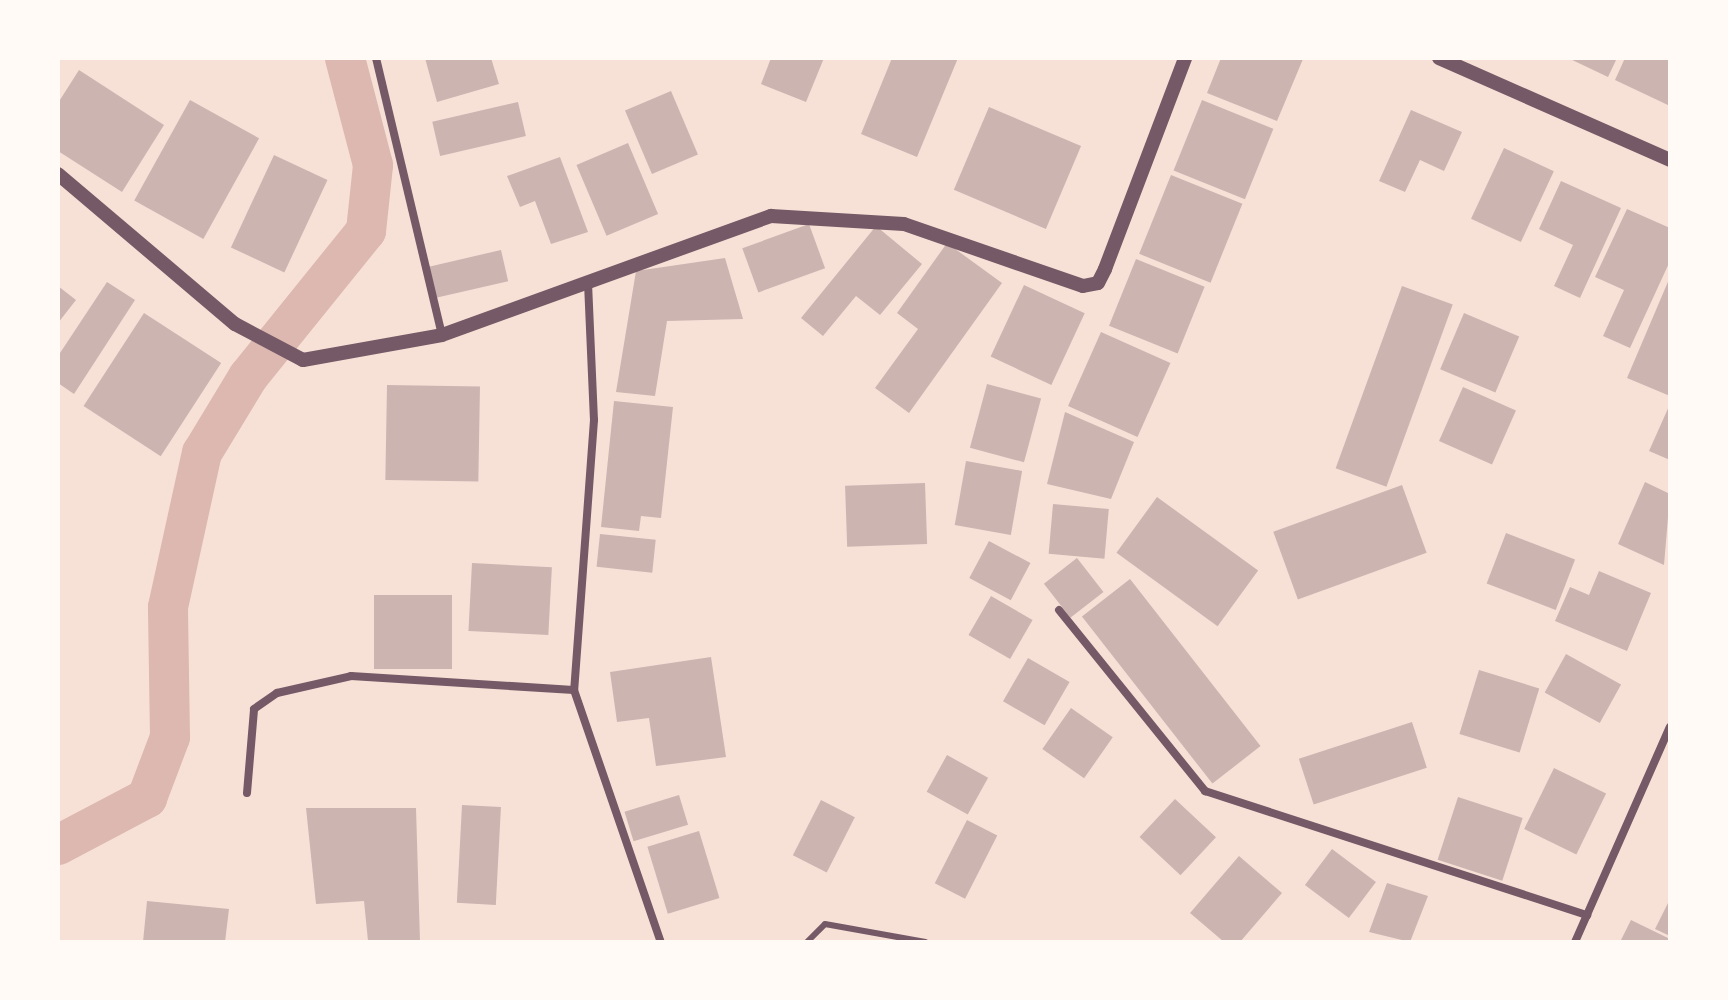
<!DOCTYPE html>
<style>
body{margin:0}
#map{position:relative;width:1728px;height:1000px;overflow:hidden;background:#f7e1d7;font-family:Overpass,sans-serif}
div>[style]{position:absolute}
.canal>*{height:40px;margin:-20px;padding:0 20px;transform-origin:20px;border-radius:20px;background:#dcb8b0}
.building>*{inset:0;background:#ccb4b1;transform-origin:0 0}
.service>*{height:6px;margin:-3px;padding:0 3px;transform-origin:3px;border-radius:3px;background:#755966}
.minor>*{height:8px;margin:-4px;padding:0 4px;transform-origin:4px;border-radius:4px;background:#755966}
.tertiary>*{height:14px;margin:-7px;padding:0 7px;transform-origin:7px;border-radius:7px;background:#755966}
span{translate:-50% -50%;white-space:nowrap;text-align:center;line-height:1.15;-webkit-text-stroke:6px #fffaf5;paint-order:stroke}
.frame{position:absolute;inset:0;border:60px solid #fffaf5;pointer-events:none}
</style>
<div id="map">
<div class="canal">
<div style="left:58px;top:845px;width:101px;rotate:-27.8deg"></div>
<div style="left:147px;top:798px;width:65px;rotate:-69.3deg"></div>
<div style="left:170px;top:737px;width:130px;rotate:-90.9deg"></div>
<div style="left:168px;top:607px;width:158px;rotate:-77.6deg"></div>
<div style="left:202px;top:453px;width:89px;rotate:-58.8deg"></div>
<div style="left:248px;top:377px;width:188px;rotate:-51.1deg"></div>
<div style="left:366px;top:231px;width:66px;rotate:-83.9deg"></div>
<div style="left:373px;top:165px;width:111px;rotate:-104.7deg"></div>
</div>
<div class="building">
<div style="clip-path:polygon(425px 58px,491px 58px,499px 84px,437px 102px)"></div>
<div style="clip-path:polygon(771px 58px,824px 58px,806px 102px,761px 84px)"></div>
<div style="clip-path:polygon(892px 58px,958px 58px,917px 157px,861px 134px)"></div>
<div style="clip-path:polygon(1221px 58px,1303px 59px,1277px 121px,1207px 93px)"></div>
<div style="clip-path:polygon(1568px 58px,1617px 58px,1608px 77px)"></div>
<div style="clip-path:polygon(1625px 58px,1670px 58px,1670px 106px,1615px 80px)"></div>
<div style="clip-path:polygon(79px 70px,164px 125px,122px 192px,58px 151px,58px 103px)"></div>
<div style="left:671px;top:91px;width:69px;height:50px;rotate:67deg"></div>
<div style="left:190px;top:100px;width:79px;height:115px;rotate:29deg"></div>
<div style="left:1202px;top:100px;width:77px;height:76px;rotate:22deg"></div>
<div style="left:518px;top:102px;width:35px;height:88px;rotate:77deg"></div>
<div style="left:989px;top:107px;width:100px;height:90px;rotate:23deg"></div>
<div style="clip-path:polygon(1411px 110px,1462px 132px,1444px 171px,1420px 160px,1405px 192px,1379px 181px)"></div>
<div style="left:628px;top:143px;width:77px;height:56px;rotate:67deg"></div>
<div style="left:1504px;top:148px;width:55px;height:78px;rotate:25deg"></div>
<div style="left:274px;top:155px;width:59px;height:102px;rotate:25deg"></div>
<div style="clip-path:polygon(560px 157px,588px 232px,551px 244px,535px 201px,520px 207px,507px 176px)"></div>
<div style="left:1171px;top:175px;width:77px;height:85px;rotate:22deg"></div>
<div style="clip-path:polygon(1561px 181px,1621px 208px,1580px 298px,1554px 286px,1573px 245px,1539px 229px)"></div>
<div style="clip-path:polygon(1627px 209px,1670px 228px,1670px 261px,1630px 348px,1603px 336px,1624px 290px,1595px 277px)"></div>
<div style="left:809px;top:224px;width:47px;height:71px;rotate:70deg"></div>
<div style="clip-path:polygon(876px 226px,922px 264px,880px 315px,856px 296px,823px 336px,801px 318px)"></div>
<div style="clip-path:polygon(947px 243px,1002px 283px,909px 413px,875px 388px,918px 329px,897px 313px)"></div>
<div style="left:501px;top:250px;width:32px;height:74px;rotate:77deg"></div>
<div style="clip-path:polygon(725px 258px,743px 319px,667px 321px,655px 396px,616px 392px,636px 271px)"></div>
<div style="left:1136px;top:259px;width:74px;height:72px;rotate:22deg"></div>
<div style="clip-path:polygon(1670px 277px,1670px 396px,1627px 378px)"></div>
<div style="clip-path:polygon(107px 282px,135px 300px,74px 394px,58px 383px,58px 356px)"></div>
<div style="left:1024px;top:285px;width:67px;height:79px;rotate:25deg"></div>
<div style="clip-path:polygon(58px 286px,76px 300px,58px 323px)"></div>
<div style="left:1402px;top:286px;width:54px;height:194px;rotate:20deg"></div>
<div style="left:144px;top:313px;width:92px;height:111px;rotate:33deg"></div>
<div style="left:1464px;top:313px;width:60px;height:61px;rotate:23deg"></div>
<div style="left:1101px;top:332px;width:76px;height:81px;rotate:24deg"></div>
<div style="left:987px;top:384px;width:56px;height:66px;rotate:15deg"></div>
<div style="left:387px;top:385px;width:93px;height:95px;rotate:1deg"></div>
<div style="left:1463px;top:387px;width:58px;height:59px;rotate:24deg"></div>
<div style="clip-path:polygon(614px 401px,673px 407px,661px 518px,641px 516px,639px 531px,601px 527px)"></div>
<div style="clip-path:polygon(1670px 404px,1670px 460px,1649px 451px)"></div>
<div style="clip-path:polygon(1065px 412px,1134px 442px,1111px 499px,1047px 484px)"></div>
<div style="left:966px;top:461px;width:57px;height:65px;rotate:10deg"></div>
<div style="clip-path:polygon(1645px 482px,1670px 494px,1664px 565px,1618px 544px)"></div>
<div style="left:925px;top:483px;width:61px;height:80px;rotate:88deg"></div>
<div style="left:1402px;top:485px;width:72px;height:137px;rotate:70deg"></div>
<div style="left:1157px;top:497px;width:125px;height:69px;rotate:36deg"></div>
<div style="left:1053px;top:504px;width:56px;height:50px;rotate:5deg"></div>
<div style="left:1506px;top:533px;width:74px;height:54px;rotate:21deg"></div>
<div style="left:600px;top:534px;width:56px;height:33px;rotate:6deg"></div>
<div style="left:989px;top:541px;width:47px;height:42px;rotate:28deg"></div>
<div style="left:1077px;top:558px;width:43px;height:42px;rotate:52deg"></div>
<div style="left:472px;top:563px;width:80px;height:68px;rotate:3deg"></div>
<div style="clip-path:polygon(1599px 571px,1651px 593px,1627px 651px,1555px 621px,1570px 587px,1589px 595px)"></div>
<div style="left:1130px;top:579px;width:212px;height:61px;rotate:52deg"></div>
<div style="left:374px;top:595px;width:78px;height:74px"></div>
<div style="left:991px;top:596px;width:48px;height:45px;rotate:30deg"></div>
<div style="left:1566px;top:654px;width:63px;height:44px;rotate:29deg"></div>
<div style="clip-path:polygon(711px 657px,726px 757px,656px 766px,649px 718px,617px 722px,610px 672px)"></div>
<div style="left:1028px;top:658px;width:48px;height:50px;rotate:30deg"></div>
<div style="left:1479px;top:670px;width:63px;height:67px;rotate:17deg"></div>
<div style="left:1071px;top:708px;width:51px;height:50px;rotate:35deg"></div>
<div style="left:1412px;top:722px;width:48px;height:119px;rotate:72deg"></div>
<div style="left:947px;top:755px;width:47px;height:42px;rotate:29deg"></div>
<div style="left:1554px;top:768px;width:58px;height:68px;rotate:26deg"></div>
<div style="left:679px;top:795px;width:31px;height:57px;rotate:73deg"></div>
<div style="left:1458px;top:797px;width:68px;height:66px;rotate:18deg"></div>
<div style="left:1175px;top:799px;width:56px;height:52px;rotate:43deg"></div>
<div style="left:821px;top:800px;width:38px;height:62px;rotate:27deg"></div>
<div style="left:462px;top:805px;width:39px;height:98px;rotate:3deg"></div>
<div style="clip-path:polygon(306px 808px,416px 808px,420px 941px,368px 941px,364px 901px,316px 904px)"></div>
<div style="left:967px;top:820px;width:34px;height:71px;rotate:27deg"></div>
<div style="left:699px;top:831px;width:70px;height:54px;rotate:73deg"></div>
<div style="left:1332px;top:849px;width:55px;height:45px;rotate:37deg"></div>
<div style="clip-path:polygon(1239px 856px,1282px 893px,1240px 942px,1224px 942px,1190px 913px)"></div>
<div style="clip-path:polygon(1387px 883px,1428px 896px,1410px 942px,1369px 932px)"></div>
<div style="clip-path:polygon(1670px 899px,1670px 936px,1655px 929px)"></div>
<div style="clip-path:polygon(147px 901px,229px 909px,225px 942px,143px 942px)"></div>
<div style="clip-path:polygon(1631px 920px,1670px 939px,1670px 942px,1620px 942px)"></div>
</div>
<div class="service">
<div style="left:807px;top:942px;width:25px;rotate:-45deg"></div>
<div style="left:825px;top:924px;width:102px;rotate:10.2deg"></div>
</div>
<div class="minor">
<div style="left:376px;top:58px;width:285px;rotate:76.6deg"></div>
<div style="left:588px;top:283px;width:137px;rotate:87.5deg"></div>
<div style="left:594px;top:420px;width:271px;rotate:94.2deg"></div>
<div style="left:574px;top:690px;width:267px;rotate:71deg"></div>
<div style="left:1059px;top:610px;width:233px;rotate:51.1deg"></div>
<div style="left:1205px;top:791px;width:402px;rotate:18deg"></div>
<div style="left:247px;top:793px;width:84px;rotate:-85.2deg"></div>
<div style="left:254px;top:709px;width:28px;rotate:-35deg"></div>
<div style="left:277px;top:693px;width:76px;rotate:-12.9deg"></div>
<div style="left:351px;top:676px;width:223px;rotate:3.6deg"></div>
<div style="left:1575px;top:942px;width:235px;rotate:-66.2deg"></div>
</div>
<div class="tertiary">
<div style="left:1439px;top:58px;width:253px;rotate:23.8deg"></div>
<div style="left:58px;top:174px;width:232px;rotate:40.3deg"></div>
<div style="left:235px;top:324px;width:77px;rotate:27.9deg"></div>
<div style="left:303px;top:360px;width:141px;rotate:-10.2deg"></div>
<div style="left:442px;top:335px;width:350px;rotate:-19.9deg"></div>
<div style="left:771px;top:216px;width:133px;rotate:3.4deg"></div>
<div style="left:904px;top:224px;width:189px;rotate:19.1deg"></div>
<div style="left:1083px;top:286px;width:15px;rotate:-11deg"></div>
<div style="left:1098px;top:283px;width:16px;rotate:-63deg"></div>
<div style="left:1105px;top:269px;width:226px;rotate:-69.2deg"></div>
</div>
<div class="frame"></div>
</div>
